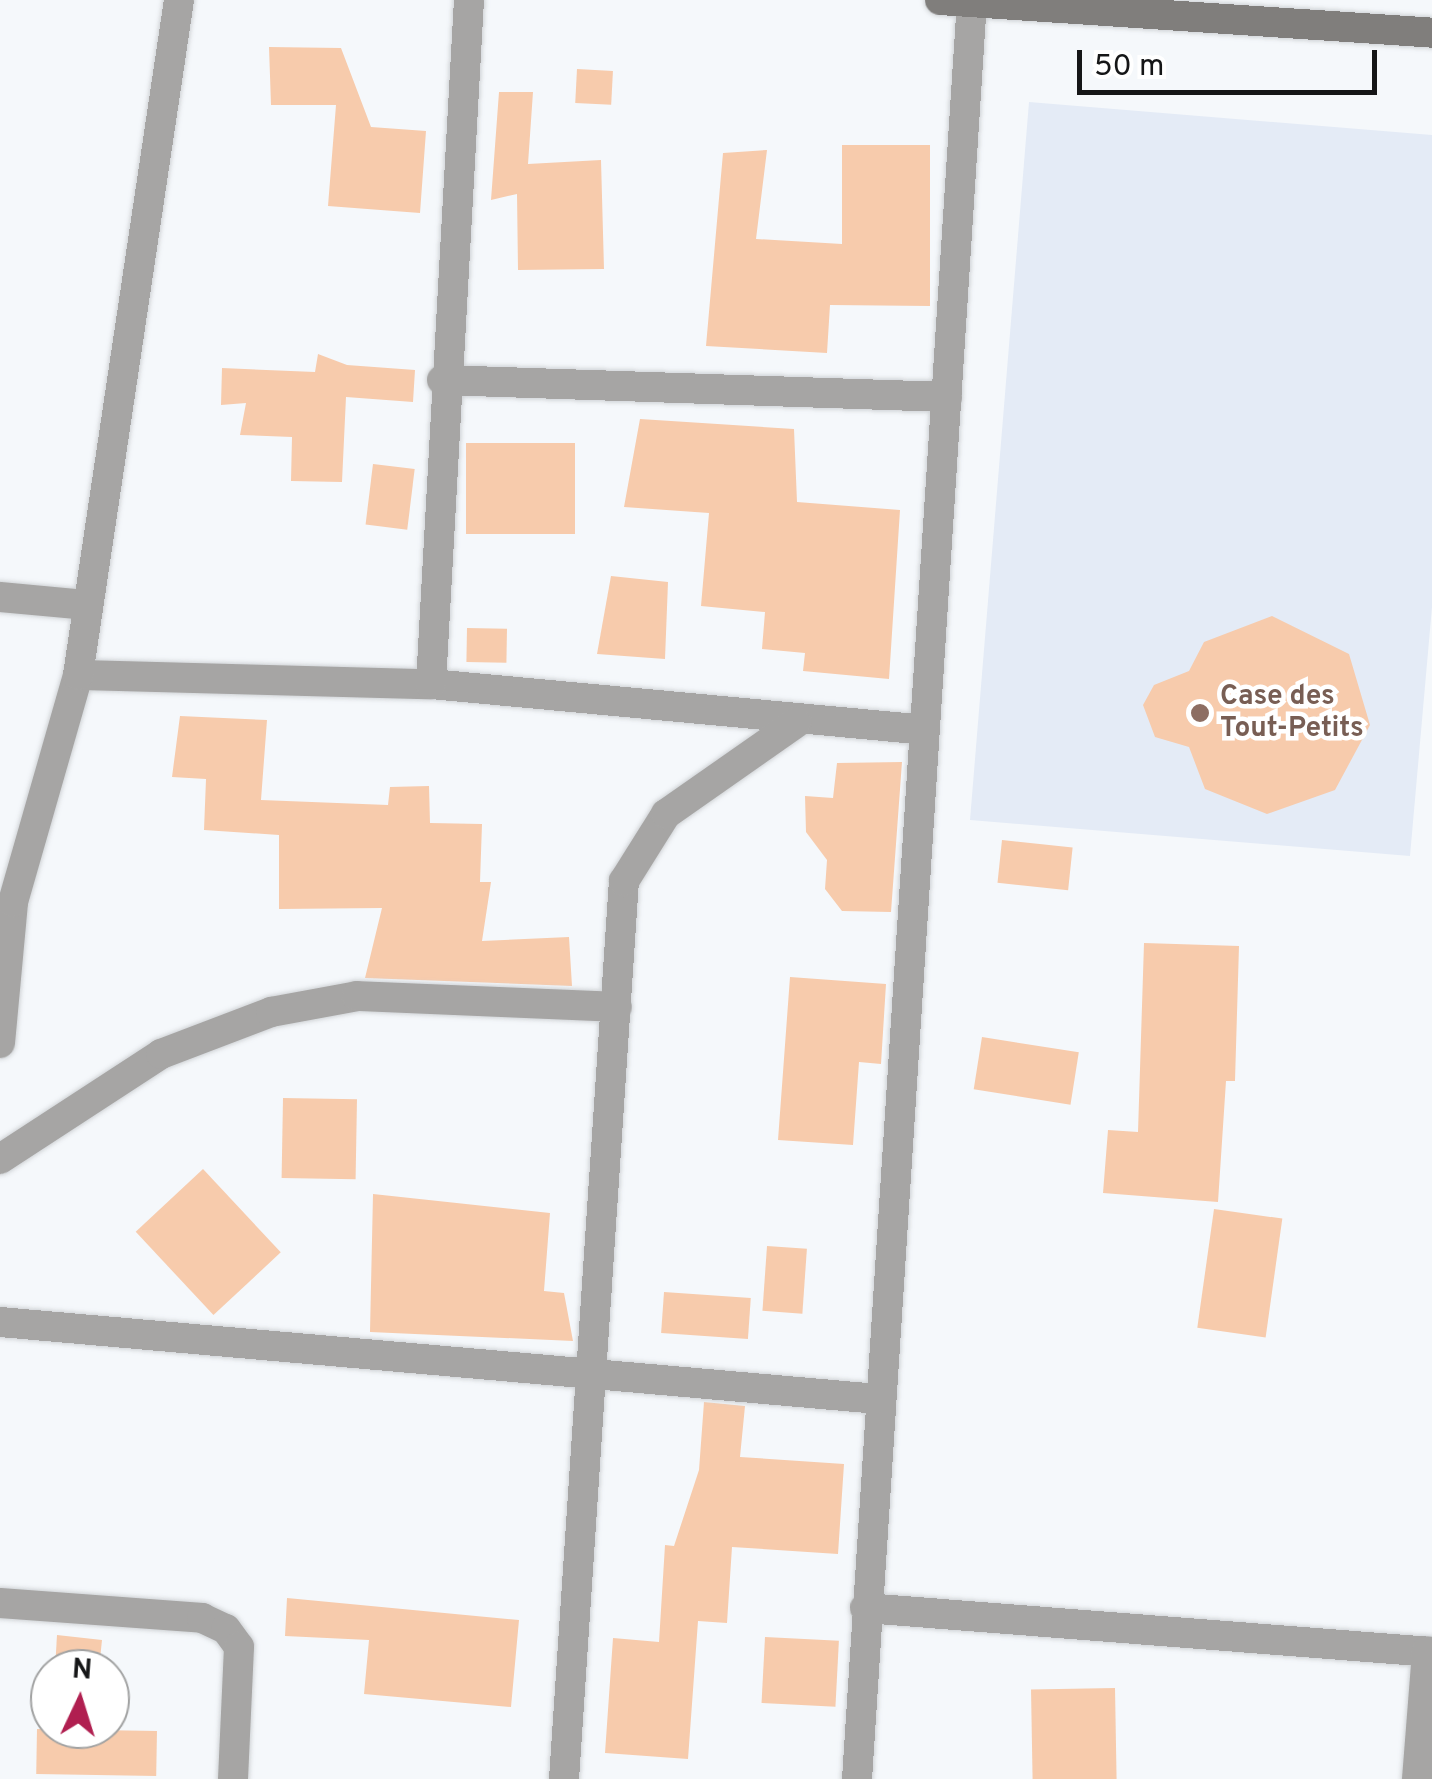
<!DOCTYPE html>
<style>
body{margin:0}
#map{position:relative;width:1432px;height:1779px;overflow:hidden;background:#f5f8fb;font-family:Overpass,sans-serif}
div>[style]{position:absolute}
.built>*{inset:0;background:#e4ebf6}
.building>*{inset:0;background:#f7cbac;transform-origin:0 0}
.roads{filter:drop-shadow(0 0 2px #d1d4d7) drop-shadow(0 0 2px #d1d4d7)}
.street>*{height:30px;margin:-15px;padding:0 15px;transform-origin:15px;border-radius:15px;background:#a6a5a4}
.secondary>*{height:30px;margin:-15px;padding:0 15px;transform-origin:15px;border-radius:15px;background:#807e7c}
.dots>*{width:28px;height:28px;translate:-50% -50%;box-sizing:border-box;border:5px solid #fff;border-radius:50%}
span{translate:-50% -50%;white-space:nowrap;text-align:center;line-height:1.15;-webkit-text-stroke:9px #fff;paint-order:stroke}
.education-label{font-size:28px;color:#785e54;font-weight:700}
.left{translate:0 -50%;text-align:left}
.north{position:absolute;left:30px;top:1649px;width:100px;height:100px;box-sizing:border-box;background:#fff;border:2px solid #a1a2a2;border-radius:50%;rotate:4deg;font-size:28px;font-weight:700;line-height:40px;text-align:center;color:#151617}
.north::after{content:'';display:block;margin:auto;width:35px;height:45px;background:#b01f50;clip-path:polygon(50% 0,100% 100%,50% 72%,0 100%)}
.scale{position:absolute;left:1077px;top:50px;width:300px;height:45px;box-sizing:border-box;border:5px solid #151617;border-top:0;padding-left:12px;font-size:30px;line-height:35px;white-space:nowrap;color:#151617;-webkit-text-stroke:8px #fff;paint-order:stroke}
</style>
<div id="map">
<div class="built">
<div style="clip-path:polygon(1029px 102px,1432px 135px,1432px 607px,1410px 856px,970px 820px)"></div>
</div>
<div class="building">
<div style="clip-path:polygon(269px 47px,341px 48px,371px 127px,426px 131px,420px 213px,328px 206px,336px 105px,271px 105px)"></div>
<div style="left:577px;top:69px;width:36px;height:34px;rotate:3deg"></div>
<div style="clip-path:polygon(499px 92px,533px 92px,528px 164px,601px 160px,604px 269px,518px 270px,517px 194px,491px 200px)"></div>
<div style="clip-path:polygon(842px 145px,930px 145px,930px 306px,830px 305px,827px 353px,706px 346px,723px 153px,767px 150px,756px 239px,842px 244px)"></div>
<div style="clip-path:polygon(318px 354px,347px 365px,415px 370px,413px 402px,346px 397px,342px 482px,291px 481px,292px 437px,240px 435px,246px 403px,221px 405px,222px 368px,315px 372px)"></div>
<div style="clip-path:polygon(640px 419px,794px 429px,797px 502px,900px 510px,889px 679px,803px 671px,805px 653px,762px 649px,765px 612px,701px 606px,709px 513px,624px 507px)"></div>
<div style="left:466px;top:443px;width:109px;height:91px"></div>
<div style="left:373px;top:464px;width:42px;height:61px;rotate:7deg"></div>
<div style="clip-path:polygon(611px 576px,668px 582px,665px 659px,597px 654px)"></div>
<div style="clip-path:polygon(1272px 616px,1349px 654px,1370px 725px,1335px 790px,1267px 814px,1205px 789px,1189px 747px,1155px 737px,1143px 705px,1154px 685px,1189px 671px,1204px 642px)"></div>
<div style="left:467px;top:628px;width:40px;height:34px;rotate:1deg"></div>
<div style="clip-path:polygon(180px 716px,267px 720px,261px 800px,388px 805px,390px 787px,429px 786px,430px 823px,482px 824px,480px 882px,491px 882px,482px 941px,569px 937px,572px 986px,365px 978px,382px 908px,279px 909px,279px 835px,204px 830px,206px 779px,172px 777px)"></div>
<div style="clip-path:polygon(902px 762px,891px 912px,842px 911px,825px 889px,827px 860px,806px 832px,805px 796px,833px 798px,837px 763px)"></div>
<div style="left:1002px;top:840px;width:71px;height:43px;rotate:6deg"></div>
<div style="clip-path:polygon(1144px 943px,1239px 946px,1235px 1081px,1226px 1081px,1218px 1202px,1103px 1193px,1108px 1130px,1138px 1132px)"></div>
<div style="clip-path:polygon(790px 977px,886px 984px,881px 1064px,859px 1062px,853px 1145px,778px 1140px)"></div>
<div style="left:982px;top:1037px;width:98px;height:53px;rotate:9deg"></div>
<div style="left:283px;top:1098px;width:74px;height:80px;rotate:1deg"></div>
<div style="left:203px;top:1169px;width:114px;height:92px;rotate:47deg"></div>
<div style="clip-path:polygon(373px 1194px,550px 1213px,544px 1291px,564px 1293px,573px 1341px,370px 1332px)"></div>
<div style="left:1214px;top:1209px;width:69px;height:120px;rotate:8deg"></div>
<div style="left:767px;top:1246px;width:40px;height:65px;rotate:4deg"></div>
<div style="left:664px;top:1292px;width:87px;height:41px;rotate:4deg"></div>
<div style="clip-path:polygon(704px 1402px,745px 1406px,740px 1457px,844px 1464px,838px 1554px,732px 1547px,727px 1623px,698px 1621px,688px 1759px,605px 1753px,613px 1638px,659px 1642px,665px 1545px,674px 1546px,699px 1470px)"></div>
<div style="clip-path:polygon(287px 1598px,519px 1620px,511px 1707px,364px 1694px,369px 1640px,285px 1636px)"></div>
<div style="clip-path:polygon(57px 1635px,102px 1640px,99px 1669px,55px 1669px)"></div>
<div style="left:765px;top:1637px;width:74px;height:66px;rotate:3deg"></div>
<div style="left:1115px;top:1688px;width:91px;height:84px;rotate:89deg"></div>
<div style="left:37px;top:1729px;width:120px;height:45px;rotate:1deg"></div>
</div>
<div class="roads">
<div class="street">
<div style="left:442px;top:380px;width:505px;rotate:1.93deg"></div>
<div style="left:0;top:597px;width:87px;rotate:5.3deg"></div>
<div style="left:78px;top:675px;width:353px;rotate:1.5deg"></div>
<div style="left:431px;top:684px;width:496px;rotate:5.3deg"></div>
<div style="left:431px;top:684px;width:685px;rotate:-86.82deg"></div>
<div style="left:0;top:1043px;width:142px;rotate:-84.7deg"></div>
<div style="left:13px;top:902px;width:236px;rotate:-74deg"></div>
<div style="left:78px;top:675px;width:683px;rotate:-81.49deg"></div>
<div style="left:0;top:1159px;width:192px;rotate:-33.1deg"></div>
<div style="left:161px;top:1054px;width:118px;rotate:-20.9deg"></div>
<div style="left:271px;top:1012px;width:87px;rotate:-10.5deg"></div>
<div style="left:357px;top:996px;width:260px;rotate:2.4deg"></div>
<div style="left:0;top:1322px;width:882px;rotate:5.01deg"></div>
<div style="left:0;top:1603px;width:203px;rotate:4.2deg"></div>
<div style="left:202px;top:1618px;width:26px;rotate:25deg"></div>
<div style="left:226px;top:1629px;width:22px;rotate:54deg"></div>
<div style="left:239px;top:1647px;width:132px;rotate:92.6deg"></div>
<div style="left:865px;top:1608px;width:569px;rotate:4.44deg"></div>
<div style="left:564px;top:1779px;width:900px;rotate:-86.18deg"></div>
<div style="left:624px;top:881px;width:79px;rotate:-57.9deg"></div>
<div style="left:666px;top:814px;width:159px;rotate:-35deg"></div>
<div style="left:857px;top:1779px;width:1781px;rotate:-86.3deg"></div>
<div style="left:1417px;top:1779px;width:128px;rotate:-85.5deg"></div>
</div>
<div class="secondary">
<div style="left:940px;top:0;width:493px;rotate:3.8deg"></div>
</div>
</div>
<div class="dots">
<div style="left:1200px;top:713px;background:#8d6e63"></div>
</div>
<div class="education-label">
<span class="left" style="left:1220px;top:713px">Case des<br>Tout-Petits</span>
</div>
<div class="north">N</div>
<div class="scale">50 m</div>
</div>
